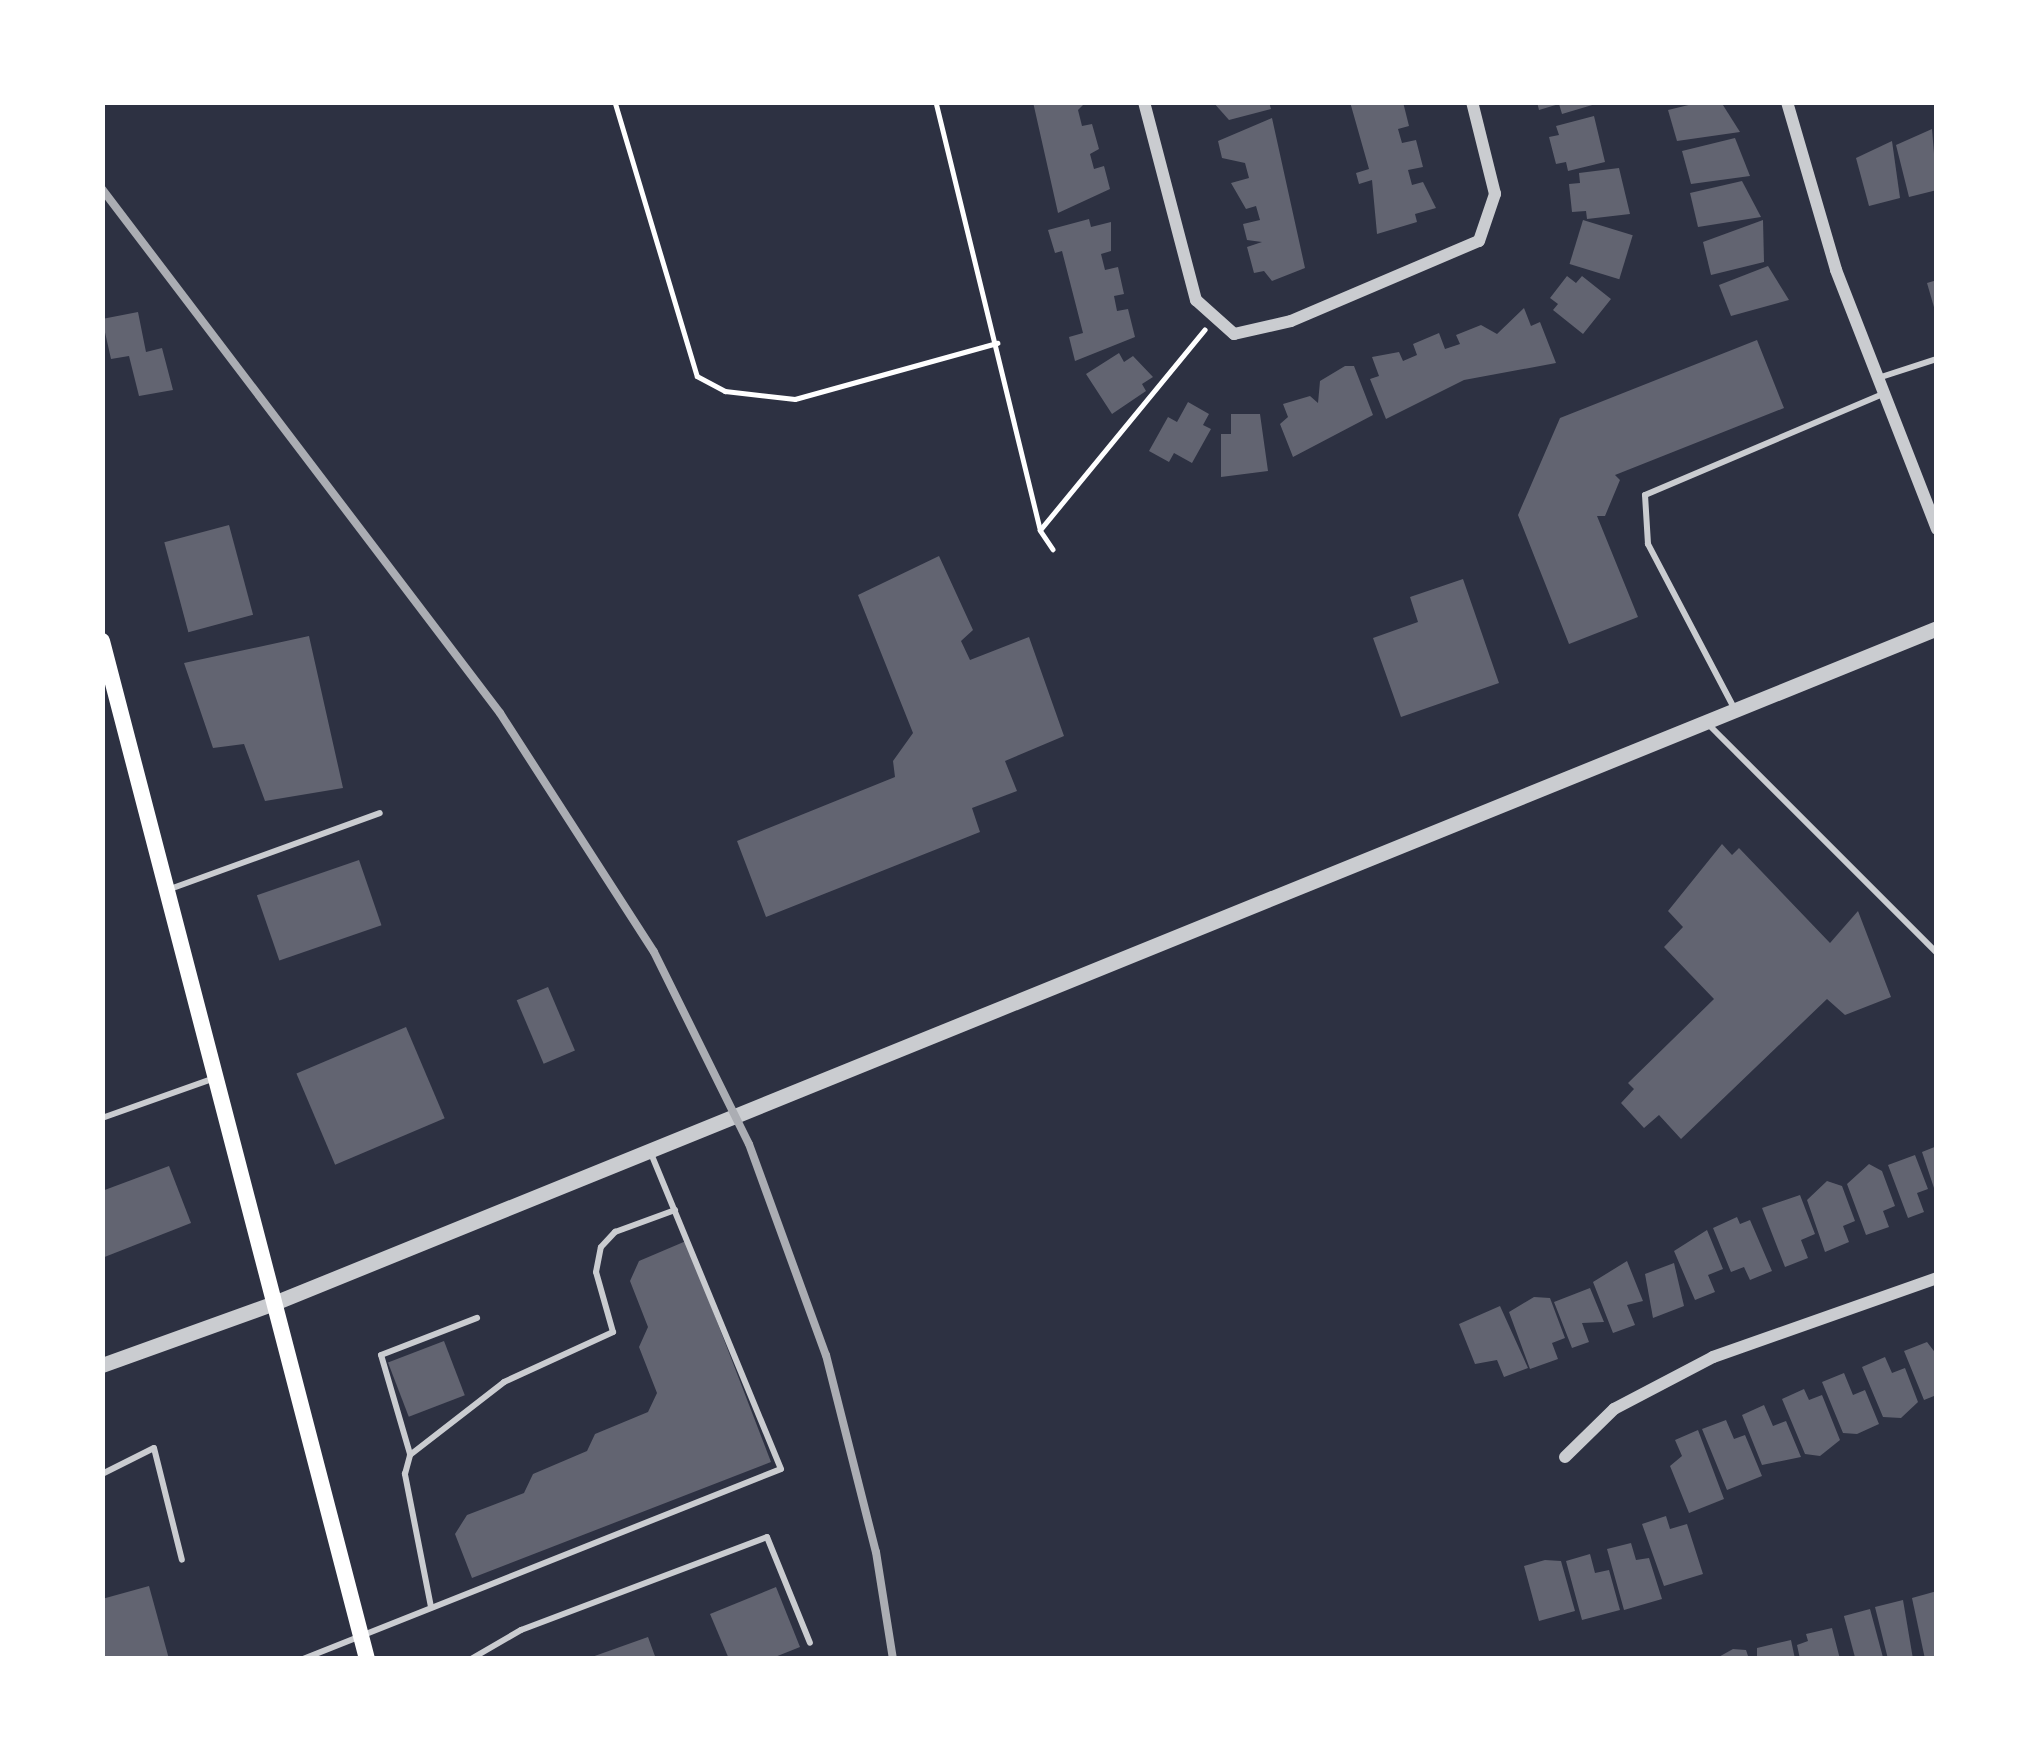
<!DOCTYPE html>
<style>
body{margin:0}
#map{position:relative;width:2039px;height:1761px;overflow:hidden;background:#2d3142;font-family:Georgia,serif}
div>[style]{position:absolute}
.building>*{inset:0;background:#626471;transform-origin:0 0}
.path>*{height:4.5px;margin:-2.25px;padding:0 2.25px;transform-origin:2.25px;border-radius:2.25px;background:#fff}
.service>*{height:6px;margin:-3px;padding:0 3px;transform-origin:3px;border-radius:3px;background:#caccd0}
.minor>*{height:12px;margin:-6px;padding:0 6px;transform-origin:6px;border-radius:6px;background:#caccd0}
.tertiary>*{height:15px;margin:-7.5px;padding:0 7.5px;transform-origin:7.5px;border-radius:7.5px;background:#caccd0}
.secondary>*{height:16px;margin:-8px;padding:0 8px;transform-origin:8px;border-radius:8px;background:#fff}
.rail>*{height:8px;margin:-4px;padding:0 4px;transform-origin:4px;border-radius:4px;background:#abadb3}
span{translate:-50% -50%;white-space:nowrap;text-align:center;line-height:1.15;-webkit-text-stroke:10px #fff;paint-order:stroke}
.frame{position:absolute;inset:0;border:105px solid #fff;pointer-events:none}
</style>
<div id="map">
<div class="building">
<div style="clip-path:polygon(1033px 102px,1086px 102px,1078px 110px,1082px 126px,1092px 124px,1099px 149px,1090px 154px,1094px 169px,1104px 166px,1110px 189px,1058px 213px)"></div>
<div style="clip-path:polygon(1213px 102px,1269px 102px,1271px 109px,1229px 120px)"></div>
<div style="clip-path:polygon(1350px 102px,1403px 102px,1409px 126px,1398px 129px,1402px 143px,1416px 140px,1423px 167px,1408px 170px,1412px 185px,1423px 182px,1436px 208px,1415px 214px,1417px 222px,1377px 234px,1372px 180px,1359px 184px,1356px 173px,1369px 169px)"></div>
<div style="clip-path:polygon(1537px 102px,1599px 102px,1599px 103px,1562px 114px,1559px 104px,1539px 110px)"></div>
<div style="clip-path:polygon(1701px 102px,1721px 102px,1740px 132px,1677px 141px,1668px 110px)"></div>
<div style="clip-path:polygon(1594px 116px,1605px 162px,1568px 171px,1566px 162px,1556px 164px,1549px 137px,1559px 135px,1556px 126px)"></div>
<div style="clip-path:polygon(1272px 118px,1305px 268px,1272px 281px,1264px 271px,1254px 273px,1247px 247px,1262px 242px,1247px 240px,1243px 224px,1260px 220px,1256px 206px,1246px 209px,1231px 183px,1249px 178px,1245px 163px,1222px 158px,1218px 141px)"></div>
<div style="clip-path:polygon(1932px 129px,1937px 190px,1909px 197px,1896px 145px)"></div>
<div style="clip-path:polygon(1735px 138px,1750px 176px,1691px 184px,1682px 151px)"></div>
<div style="clip-path:polygon(1892px 141px,1900px 198px,1869px 206px,1856px 158px)"></div>
<div style="clip-path:polygon(1619px 168px,1630px 214px,1587px 219px,1586px 211px,1572px 212px,1569px 184px,1580px 183px,1579px 173px)"></div>
<div style="clip-path:polygon(1742px 181px,1761px 217px,1698px 227px,1690px 193px)"></div>
<div style="clip-path:polygon(1089px 219px,1091px 227px,1111px 222px,1111px 251px,1101px 254px,1105px 270px,1118px 267px,1124px 294px,1114px 296px,1117px 311px,1128px 309px,1135px 337px,1075px 361px,1069px 337px,1083px 333px,1062px 251px,1055px 253px,1048px 230px)"></div>
<div style="left:1583px;top:220px;width:52px;height:46px;rotate:17deg"></div>
<div style="clip-path:polygon(1763px 220px,1764px 262px,1711px 275px,1703px 242px)"></div>
<div style="clip-path:polygon(1768px 266px,1789px 300px,1731px 316px,1719px 285px)"></div>
<div style="clip-path:polygon(1567px 276px,1576px 283px,1582px 276px,1611px 299px,1583px 334px,1553px 310px,1558px 304px,1550px 298px)"></div>
<div style="clip-path:polygon(1937px 280px,1937px 313px,1936px 314px,1927px 283px)"></div>
<div style="clip-path:polygon(1524px 308px,1531px 326px,1540px 322px,1556px 363px,1464px 380px,1386px 419px,1370px 379px,1379px 376px,1372px 357px,1399px 352px,1403px 361px,1417px 355px,1413px 344px,1439px 333px,1445px 349px,1460px 344px,1456px 335px,1481px 325px,1497px 334px)"></div>
<div style="clip-path:polygon(138px 312px,146px 352px,162px 348px,173px 390px,139px 396px,129px 356px,111px 359px,102px 319px)"></div>
<div style="clip-path:polygon(1757px 340px,1784px 408px,1615px 475px,1620px 480px,1605px 516px,1597px 516px,1638px 617px,1569px 644px,1518px 515px,1560px 418px)"></div>
<div style="clip-path:polygon(1119px 353px,1124px 362px,1133px 356px,1153px 377px,1142px 384px,1146px 391px,1112px 414px,1086px 374px)"></div>
<div style="clip-path:polygon(1345px 366px,1354px 366px,1373px 415px,1293px 457px,1280px 424px,1288px 417px,1283px 404px,1310px 396px,1318px 403px,1320px 381px)"></div>
<div style="clip-path:polygon(1188px 402px,1209px 414px,1203px 425px,1211px 429px,1192px 463px,1174px 453px,1169px 462px,1149px 451px,1168px 417px,1177px 422px)"></div>
<div style="clip-path:polygon(1231px 414px,1260px 414px,1268px 471px,1221px 477px,1221px 434px,1231px 434px)"></div>
<div style="left:229px;top:525px;width:93px;height:67px;rotate:75deg"></div>
<div style="clip-path:polygon(939px 556px,973px 630px,961px 641px,970px 660px,1029px 637px,1064px 736px,1005px 761px,1017px 791px,972px 808px,980px 832px,766px 917px,737px 841px,895px 777px,893px 761px,913px 733px,858px 595px)"></div>
<div style="clip-path:polygon(1463px 579px,1499px 683px,1401px 717px,1373px 638px,1418px 622px,1410px 597px)"></div>
<div style="clip-path:polygon(309px 636px,343px 788px,265px 801px,244px 744px,213px 748px,184px 663px)"></div>
<div style="clip-path:polygon(1722px 844px,1732px 855px,1739px 848px,1830px 943px,1858px 911px,1891px 997px,1845px 1015px,1827px 999px,1681px 1139px,1659px 1115px,1644px 1128px,1621px 1103px,1634px 1089px,1628px 1083px,1714px 999px,1664px 947px,1683px 927px,1668px 911px)"></div>
<div style="left:359px;top:860px;width:69px;height:108px;rotate:71deg"></div>
<div style="left:548px;top:987px;width:69px;height:34px;rotate:67deg"></div>
<div style="left:406px;top:1027px;width:99px;height:119px;rotate:67deg"></div>
<div style="clip-path:polygon(1937px 1146px,1937px 1194px,1936px 1194px,1922px 1152px)"></div>
<div style="clip-path:polygon(1915px 1155px,1928px 1189px,1917px 1193px,1924px 1212px,1908px 1218px,1888px 1165px)"></div>
<div style="clip-path:polygon(1869px 1164px,1882px 1171px,1895px 1206px,1883px 1211px,1889px 1227px,1866px 1235px,1847px 1184px)"></div>
<div style="clip-path:polygon(169px 1166px,191px 1223px,102px 1258px,102px 1191px)"></div>
<div style="clip-path:polygon(1827px 1181px,1842px 1186px,1855px 1221px,1843px 1226px,1849px 1242px,1825px 1252px,1807px 1200px)"></div>
<div style="clip-path:polygon(1800px 1195px,1815px 1234px,1801px 1240px,1808px 1258px,1785px 1267px,1762px 1208px)"></div>
<div style="clip-path:polygon(1737px 1217px,1740px 1224px,1750px 1220px,1772px 1271px,1750px 1280px,1744px 1267px,1731px 1272px,1713px 1228px)"></div>
<div style="clip-path:polygon(1707px 1230px,1723px 1269px,1708px 1275px,1715px 1292px,1695px 1300px,1674px 1251px)"></div>
<div style="clip-path:polygon(686px 1241px,771px 1462px,472px 1578px,455px 1534px,467px 1515px,524px 1493px,533px 1474px,587px 1451px,595px 1434px,648px 1412px,657px 1393px,639px 1347px,648px 1327px,630px 1281px,639px 1261px)"></div>
<div style="clip-path:polygon(1627px 1261px,1643px 1301px,1627px 1305px,1635px 1325px,1613px 1333px,1593px 1282px)"></div>
<div style="clip-path:polygon(1674px 1263px,1684px 1306px,1653px 1318px,1645px 1274px)"></div>
<div style="clip-path:polygon(1590px 1288px,1604px 1322px,1582px 1323px,1589px 1342px,1572px 1348px,1554px 1302px)"></div>
<div style="clip-path:polygon(1534px 1297px,1550px 1298px,1565px 1338px,1552px 1343px,1558px 1359px,1530px 1369px,1509px 1312px)"></div>
<div style="clip-path:polygon(1500px 1306px,1528px 1368px,1504px 1377px,1497px 1360px,1475px 1364px,1459px 1324px)"></div>
<div style="left:444px;top:1341px;width:58px;height:60px;rotate:69deg"></div>
<div style="clip-path:polygon(1927px 1342px,1937px 1355px,1937px 1404px,1934px 1396px,1924px 1400px,1904px 1351px)"></div>
<div style="clip-path:polygon(1885px 1357px,1892px 1373px,1905px 1368px,1918px 1402px,1901px 1418px,1883px 1417px,1862px 1367px)"></div>
<div style="clip-path:polygon(1844px 1373px,1853px 1395px,1865px 1390px,1879px 1424px,1857px 1434px,1843px 1433px,1822px 1382px)"></div>
<div style="clip-path:polygon(1804px 1389px,1809px 1400px,1822px 1395px,1840px 1440px,1820px 1456px,1805px 1454px,1782px 1399px)"></div>
<div style="clip-path:polygon(1764px 1405px,1773px 1426px,1786px 1421px,1801px 1457px,1762px 1465px,1742px 1415px)"></div>
<div style="clip-path:polygon(1726px 1420px,1734px 1439px,1745px 1435px,1762px 1476px,1727px 1490px,1702px 1429px)"></div>
<div style="clip-path:polygon(1698px 1430px,1724px 1499px,1689px 1513px,1670px 1466px,1682px 1456px,1675px 1440px)"></div>
<div style="clip-path:polygon(1666px 1516px,1670px 1529px,1687px 1524px,1703px 1574px,1664px 1586px,1642px 1524px)"></div>
<div style="clip-path:polygon(1631px 1543px,1636px 1560px,1649px 1558px,1662px 1599px,1624px 1610px,1607px 1549px)"></div>
<div style="clip-path:polygon(1590px 1554px,1595px 1573px,1609px 1570px,1620px 1610px,1582px 1620px,1566px 1561px)"></div>
<div style="clip-path:polygon(1545px 1560px,1561px 1561px,1575px 1611px,1539px 1621px,1524px 1566px)"></div>
<div style="clip-path:polygon(149px 1586px,169px 1659px,102px 1659px,102px 1599px)"></div>
<div style="clip-path:polygon(776px 1587px,800px 1647px,770px 1659px,729px 1659px,710px 1614px)"></div>
<div style="clip-path:polygon(1937px 1591px,1937px 1659px,1925px 1659px,1912px 1598px)"></div>
<div style="clip-path:polygon(1903px 1600px,1913px 1659px,1888px 1659px,1875px 1607px)"></div>
<div style="left:1870px;top:1609px;width:49px;height:27px;rotate:75deg"></div>
<div style="clip-path:polygon(1832px 1628px,1840px 1659px,1800px 1659px,1797px 1645px,1808px 1641px,1806px 1634px)"></div>
<div style="clip-path:polygon(648px 1637px,656px 1659px,589px 1659px,589px 1658px)"></div>
<div style="clip-path:polygon(1791px 1640px,1795px 1659px,1757px 1659px,1757px 1648px)"></div>
<div style="clip-path:polygon(1733px 1649px,1746px 1650px,1749px 1659px,1715px 1659px)"></div>
</div>
<div class="path">
<div style="left:615px;top:102px;width:286px;rotate:73.3deg"></div>
<div style="left:697px;top:376px;width:32px;rotate:28deg"></div>
<div style="left:725px;top:391px;width:70px;rotate:6.5deg"></div>
<div style="left:795px;top:399px;width:210px;rotate:-15.5deg"></div>
<div style="left:936px;top:102px;width:440px;rotate:76.3deg"></div>
<div style="left:1040px;top:530px;width:23px;rotate:56deg"></div>
<div style="left:1040px;top:530px;width:259px;rotate:-50.6deg"></div>
</div>
<div class="service">
<div style="left:1878px;top:378px;width:62px;rotate:-17.9deg"></div>
<div style="left:1733px;top:706px;width:183px;rotate:-117.7deg"></div>
<div style="left:1648px;top:544px;width:49px;rotate:-93.5deg"></div>
<div style="left:1645px;top:495px;width:259px;rotate:-23deg"></div>
<div style="left:1708px;top:724px;width:324px;rotate:45deg"></div>
<div style="left:170px;top:889px;width:223px;rotate:-19.9deg"></div>
<div style="left:102px;top:1118px;width:117px;rotate:-19.5deg"></div>
<div style="left:410px;top:1454px;width:103px;rotate:-106.3deg"></div>
<div style="left:381px;top:1355px;width:103px;rotate:-21.1deg"></div>
<div style="left:102px;top:1474px;width:58px;rotate:-26.6deg"></div>
<div style="left:154px;top:1448px;width:115px;rotate:76deg"></div>
<div style="left:431px;top:1607px;width:136px;rotate:-101.1deg"></div>
<div style="left:405px;top:1474px;width:20px;rotate:-75deg"></div>
<div style="left:410px;top:1455px;width:119px;rotate:-37.8deg"></div>
<div style="left:504px;top:1382px;width:120px;rotate:-24.6deg"></div>
<div style="left:613px;top:1332px;width:62px;rotate:-105.8deg"></div>
<div style="left:596px;top:1272px;width:25px;rotate:-79deg"></div>
<div style="left:601px;top:1247px;width:21px;rotate:-47deg"></div>
<div style="left:615px;top:1232px;width:64px;rotate:-20.1deg"></div>
<div style="left:303px;top:1659px;width:514px;rotate:-21.68deg"></div>
<div style="left:781px;top:1469px;width:341px;rotate:-112.4deg"></div>
<div style="left:471px;top:1659px;width:58px;rotate:-30.1deg"></div>
<div style="left:521px;top:1630px;width:263px;rotate:-20.7deg"></div>
<div style="left:767px;top:1537px;width:114px;rotate:67.9deg"></div>
</div>
<div class="minor">
<div style="left:1144px;top:102px;width:205px;rotate:75.3deg"></div>
<div style="left:1196px;top:300px;width:51px;rotate:41.8deg"></div>
<div style="left:1234px;top:334px;width:58px;rotate:-12.8deg"></div>
<div style="left:1291px;top:321px;width:204px;rotate:-23.1deg"></div>
<div style="left:1479px;top:241px;width:50px;rotate:-71.2deg"></div>
<div style="left:1495px;top:194px;width:95px;rotate:-104deg"></div>
<div style="left:1787px;top:102px;width:175px;rotate:73.7deg"></div>
<div style="left:1836px;top:270px;width:278px;rotate:68.7deg"></div>
<div style="left:1565px;top:1457px;width:69px;rotate:-44.4deg"></div>
<div style="left:1614px;top:1409px;width:112px;rotate:-27.7deg"></div>
<div style="left:1713px;top:1357px;width:238px;rotate:-19.4deg"></div>
</div>
<div class="tertiary">
<div style="left:102px;top:1365px;width:183px;rotate:-19.8deg"></div>
<div style="left:274px;top:1303px;width:1795px;rotate:-22.09deg"></div>
</div>
<div class="secondary">
<div style="left:102px;top:641px;width:1052px;rotate:75.41deg"></div>
</div>
<div class="rail">
<div style="left:102px;top:189px;width:658px;rotate:52.78deg"></div>
<div style="left:500px;top:713px;width:284px;rotate:57.2deg"></div>
<div style="left:654px;top:952px;width:214px;rotate:63.7deg"></div>
<div style="left:749px;top:1144px;width:225px;rotate:70deg"></div>
<div style="left:826px;top:1355px;width:203px;rotate:75.8deg"></div>
<div style="left:876px;top:1552px;width:108px;rotate:81deg"></div>
</div>
<div class="frame"></div>
</div>
